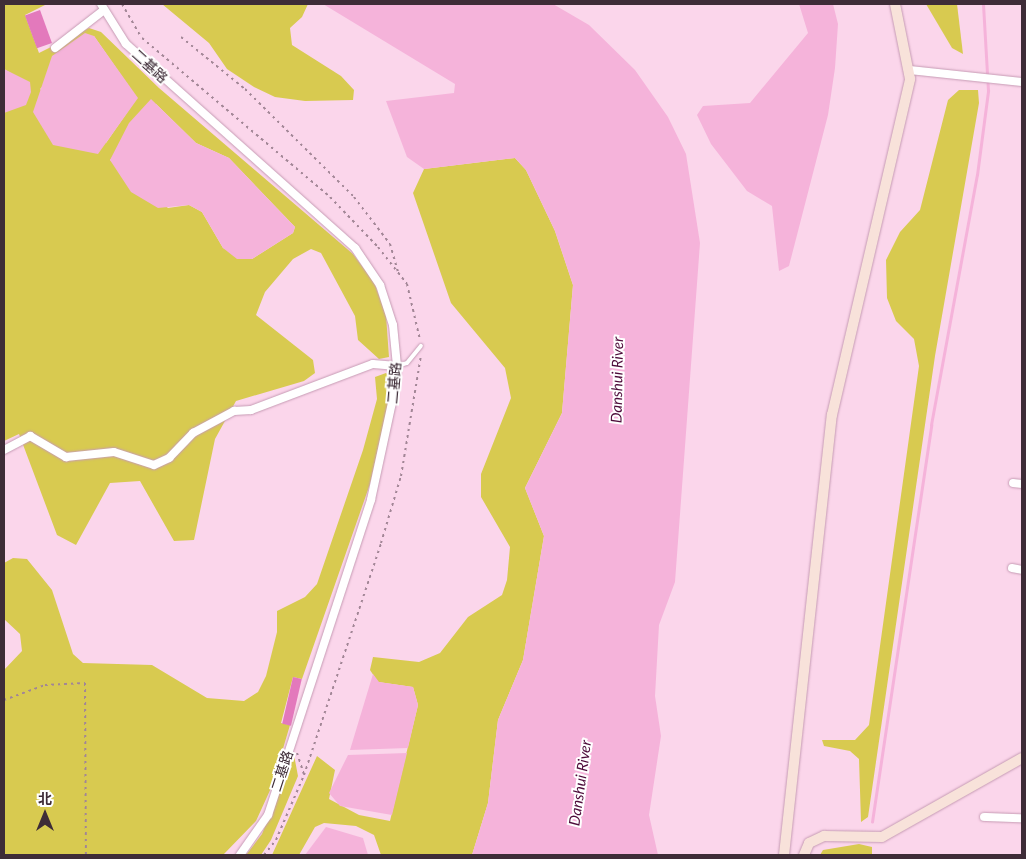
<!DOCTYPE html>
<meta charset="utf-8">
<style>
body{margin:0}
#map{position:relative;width:1026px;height:859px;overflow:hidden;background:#fbd6eb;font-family:Lato,"Noto Sans SC",sans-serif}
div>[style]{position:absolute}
.green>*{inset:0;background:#d8ca50}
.water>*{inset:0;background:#f5b3da}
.stream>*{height:2.5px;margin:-1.25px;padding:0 1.25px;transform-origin:1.25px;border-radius:1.25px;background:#f5b3da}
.building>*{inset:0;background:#e379bc;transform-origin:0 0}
.path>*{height:2px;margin-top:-1px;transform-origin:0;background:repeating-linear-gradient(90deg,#a28696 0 2.5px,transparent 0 6.5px)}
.roads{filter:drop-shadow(0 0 1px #c69bb4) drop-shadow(0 0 1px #c69bb4)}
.lane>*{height:4px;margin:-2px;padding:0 2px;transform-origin:2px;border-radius:2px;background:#fff}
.street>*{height:8px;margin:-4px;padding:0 4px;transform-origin:4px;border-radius:4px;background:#fff}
.secondary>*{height:10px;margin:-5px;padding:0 5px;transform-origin:5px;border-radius:5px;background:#f8e2da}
span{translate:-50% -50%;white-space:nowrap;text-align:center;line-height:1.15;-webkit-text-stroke:4px #fff;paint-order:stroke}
.street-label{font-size:14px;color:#3e2c37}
.water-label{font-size:15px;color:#4e0c3b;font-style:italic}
.frame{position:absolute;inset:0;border:5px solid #3e2c37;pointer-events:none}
.north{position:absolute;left:20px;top:789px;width:50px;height:50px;-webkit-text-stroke:4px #fff;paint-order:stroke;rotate:0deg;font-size:14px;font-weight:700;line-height:20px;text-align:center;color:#3e2c37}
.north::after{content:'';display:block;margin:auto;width:18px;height:22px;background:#3e2c37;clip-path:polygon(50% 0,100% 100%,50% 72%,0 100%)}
</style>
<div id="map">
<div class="green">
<div style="clip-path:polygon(evenodd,4px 4px,47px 4px,25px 15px,39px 53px,89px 28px,101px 32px,159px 88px,353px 254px,374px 282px,386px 315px,389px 357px,379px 359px,358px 340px,355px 316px,321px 253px,311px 249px,293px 259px,265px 292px,256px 315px,313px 360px,315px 373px,304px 381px,236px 401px,215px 439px,194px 540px,174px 541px,140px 481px,110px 483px,76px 545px,57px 535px,19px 434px,4px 441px,4px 113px,25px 82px,4px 69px,4px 4px,94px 36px,137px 98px,106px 143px,40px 89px,94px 36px,4px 4px,156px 104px,196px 143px,229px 158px,295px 227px,293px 233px,252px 259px,223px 248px,202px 212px,189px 205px,168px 208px,110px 160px,156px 104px)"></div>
<div style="clip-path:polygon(162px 4px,308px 4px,302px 17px,290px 28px,292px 45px,341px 76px,354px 90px,353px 100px,305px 101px,275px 97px,254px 87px,227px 69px,209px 43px)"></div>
<div style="clip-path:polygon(926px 4px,957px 4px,963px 54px,952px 48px)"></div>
<div style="clip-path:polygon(959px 90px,978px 90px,979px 103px,935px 356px,868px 817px,861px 822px,859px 759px,850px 751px,824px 746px,822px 740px,855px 740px,869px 725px,919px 366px,914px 339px,896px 321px,887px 298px,886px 260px,900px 232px,920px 210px,948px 100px)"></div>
<div style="clip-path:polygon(515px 158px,526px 170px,555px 231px,573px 285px,562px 413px,525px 488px,544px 536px,523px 660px,498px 720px,488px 803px,472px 855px,381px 855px,374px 835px,356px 826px,324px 823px,315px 827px,299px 855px,272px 855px,317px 756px,335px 770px,329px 799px,359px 815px,390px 821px,418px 705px,413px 687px,378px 682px,370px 670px,373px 657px,419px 662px,440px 653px,468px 617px,502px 595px,507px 580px,510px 547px,481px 497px,481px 474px,511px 398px,505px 368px,451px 303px,413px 193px,424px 169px)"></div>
<div style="clip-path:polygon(386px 373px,392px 379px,389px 401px,370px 484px,302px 679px,293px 677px,281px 723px,290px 725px,272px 786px,256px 821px,223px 855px,4px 855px,4px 670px,22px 651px,20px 634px,4px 619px,4px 563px,13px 558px,27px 559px,52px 590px,73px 654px,83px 663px,152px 665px,207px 698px,244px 701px,258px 692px,266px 676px,277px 632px,277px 611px,305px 597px,317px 584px,363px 450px,377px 399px,375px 377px)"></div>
<div style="clip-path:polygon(294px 755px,298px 776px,271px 840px,261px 855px,246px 855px,262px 834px)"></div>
<div style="clip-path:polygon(859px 844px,872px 847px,872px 855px,820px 855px,823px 850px)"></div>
</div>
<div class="water">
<div style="clip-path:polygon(323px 4px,553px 4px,589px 25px,635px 70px,668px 117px,686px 154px,700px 243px,675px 582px,659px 625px,655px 696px,661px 736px,649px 815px,658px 855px,472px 855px,488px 803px,498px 720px,523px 660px,544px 536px,525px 488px,562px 413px,573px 285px,555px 231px,526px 170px,515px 158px,424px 169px,407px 157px,386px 101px,454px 93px,455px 84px)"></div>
<div style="clip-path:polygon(799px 4px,833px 4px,838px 24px,835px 68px,828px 115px,789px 266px,779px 271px,772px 206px,747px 191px,711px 144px,697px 115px,703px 106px,750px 103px,808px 33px)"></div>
<div style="clip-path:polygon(85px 33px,94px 36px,138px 98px,98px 154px,53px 145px,33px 112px,52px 56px)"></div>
<div style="clip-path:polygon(4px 69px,30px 82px,31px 92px,26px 105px,4px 113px)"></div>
<div style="clip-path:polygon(151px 99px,196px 143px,229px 158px,295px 227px,293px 233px,252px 259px,237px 259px,223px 248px,202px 212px,189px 205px,158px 208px,131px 192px,110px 160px,129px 123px)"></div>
<div style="clip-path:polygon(373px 674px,379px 682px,413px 687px,418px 705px,408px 748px,350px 750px)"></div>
<div style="clip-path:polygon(407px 753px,392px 815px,340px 806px,329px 793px,348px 755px)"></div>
<div style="clip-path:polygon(326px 827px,363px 838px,368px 855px,305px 855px)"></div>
</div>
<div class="stream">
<div style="left:872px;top:822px;width:401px;rotate:-81.5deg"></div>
<div style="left:931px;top:425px;width:254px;rotate:-79.6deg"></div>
<div style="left:977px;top:175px;width:85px;rotate:-82.5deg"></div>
<div style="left:988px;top:91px;width:87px;rotate:-93.3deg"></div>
</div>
<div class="building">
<div style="left:40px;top:10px;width:35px;height:16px;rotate:70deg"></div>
<div style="left:293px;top:677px;width:9px;height:48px;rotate:13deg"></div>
</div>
<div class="path">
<div style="left:122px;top:4px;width:39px;rotate:60deg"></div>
<div style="left:142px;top:38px;width:246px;rotate:40.2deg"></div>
<div style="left:330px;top:197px;width:69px;rotate:46.2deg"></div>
<div style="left:378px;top:247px;width:47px;rotate:51.9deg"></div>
<div style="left:407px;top:284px;width:57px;rotate:76.9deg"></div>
<div style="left:181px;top:37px;width:82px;rotate:39.1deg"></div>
<div style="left:245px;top:89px;width:153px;rotate:44.7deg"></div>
<div style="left:354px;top:197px;width:59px;rotate:52.5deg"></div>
<div style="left:390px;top:244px;width:29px;rotate:74deg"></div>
<div style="left:4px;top:700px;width:44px;rotate:-20.1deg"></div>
<div style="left:45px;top:685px;width:40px;rotate:-2.9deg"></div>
<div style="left:85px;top:683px;width:172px;rotate:89.7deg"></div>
<div style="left:297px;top:753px;width:22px;rotate:72deg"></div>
<div style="left:264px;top:855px;width:19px;rotate:-51deg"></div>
<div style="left:276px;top:840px;width:71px;rotate:-66.7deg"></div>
<div style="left:304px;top:775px;width:244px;rotate:-71.6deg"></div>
<div style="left:381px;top:543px;width:70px;rotate:-73.4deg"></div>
<div style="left:401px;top:476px;width:123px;rotate:-80.6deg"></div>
</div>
<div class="roads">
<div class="lane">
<div style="left:397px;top:366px;width:10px;rotate:-17deg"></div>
<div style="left:407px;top:363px;width:22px;rotate:-51deg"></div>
</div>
<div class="street">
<div style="left:101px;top:4px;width:47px;rotate:58deg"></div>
<div style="left:126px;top:44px;width:307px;rotate:41.7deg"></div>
<div style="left:355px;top:248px;width:45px;rotate:56deg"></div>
<div style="left:380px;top:285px;width:42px;rotate:72deg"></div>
<div style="left:393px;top:325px;width:41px;rotate:84.4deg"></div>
<div style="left:397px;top:366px;width:32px;rotate:97deg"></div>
<div style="left:393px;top:398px;width:104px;rotate:102.2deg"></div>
<div style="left:371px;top:500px;width:331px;rotate:108.1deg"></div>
<div style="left:268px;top:815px;width:49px;rotate:125deg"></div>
<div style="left:55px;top:48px;width:62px;rotate:-37.8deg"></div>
<div style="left:909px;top:70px;width:114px;rotate:6.1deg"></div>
<div style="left:4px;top:450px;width:30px;rotate:-28deg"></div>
<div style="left:30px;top:436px;width:42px;rotate:30.3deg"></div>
<div style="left:66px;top:457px;width:48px;rotate:-5.9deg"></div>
<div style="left:114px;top:452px;width:42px;rotate:18deg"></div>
<div style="left:154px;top:465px;width:17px;rotate:-25deg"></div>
<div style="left:169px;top:458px;width:35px;rotate:-46deg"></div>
<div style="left:193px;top:433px;width:47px;rotate:-28.2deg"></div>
<div style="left:234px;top:411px;width:17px;rotate:-3deg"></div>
<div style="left:251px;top:410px;width:130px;rotate:-20.7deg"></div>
<div style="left:373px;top:364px;width:24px;rotate:5deg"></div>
<div style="left:1013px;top:483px;width:9px;rotate:6deg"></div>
<div style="left:1012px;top:568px;width:10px;rotate:11deg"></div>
<div style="left:984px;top:817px;width:38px;rotate:2deg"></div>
</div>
<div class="secondary">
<div style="left:784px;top:855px;width:443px;rotate:-83.8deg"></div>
<div style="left:832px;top:415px;width:345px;rotate:-76.9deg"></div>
<div style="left:910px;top:79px;width:76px;rotate:-101.3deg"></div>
<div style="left:804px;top:855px;width:13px;rotate:-67deg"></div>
<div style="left:809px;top:843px;width:17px;rotate:-25deg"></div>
<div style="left:824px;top:836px;width:58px;rotate:1deg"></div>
<div style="left:882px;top:837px;width:161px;rotate:-29.4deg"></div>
</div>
</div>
<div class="street-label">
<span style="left:150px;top:66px;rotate:42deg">二基路</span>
<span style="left:394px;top:383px;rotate:-85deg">二基路</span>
<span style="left:282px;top:771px;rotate:-72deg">二基路</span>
</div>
<div class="water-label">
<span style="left:617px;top:380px;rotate:-89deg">Danshui River</span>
<span style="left:580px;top:783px;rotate:-82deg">Danshui River</span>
</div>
<div class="frame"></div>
<div class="north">北</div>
</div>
